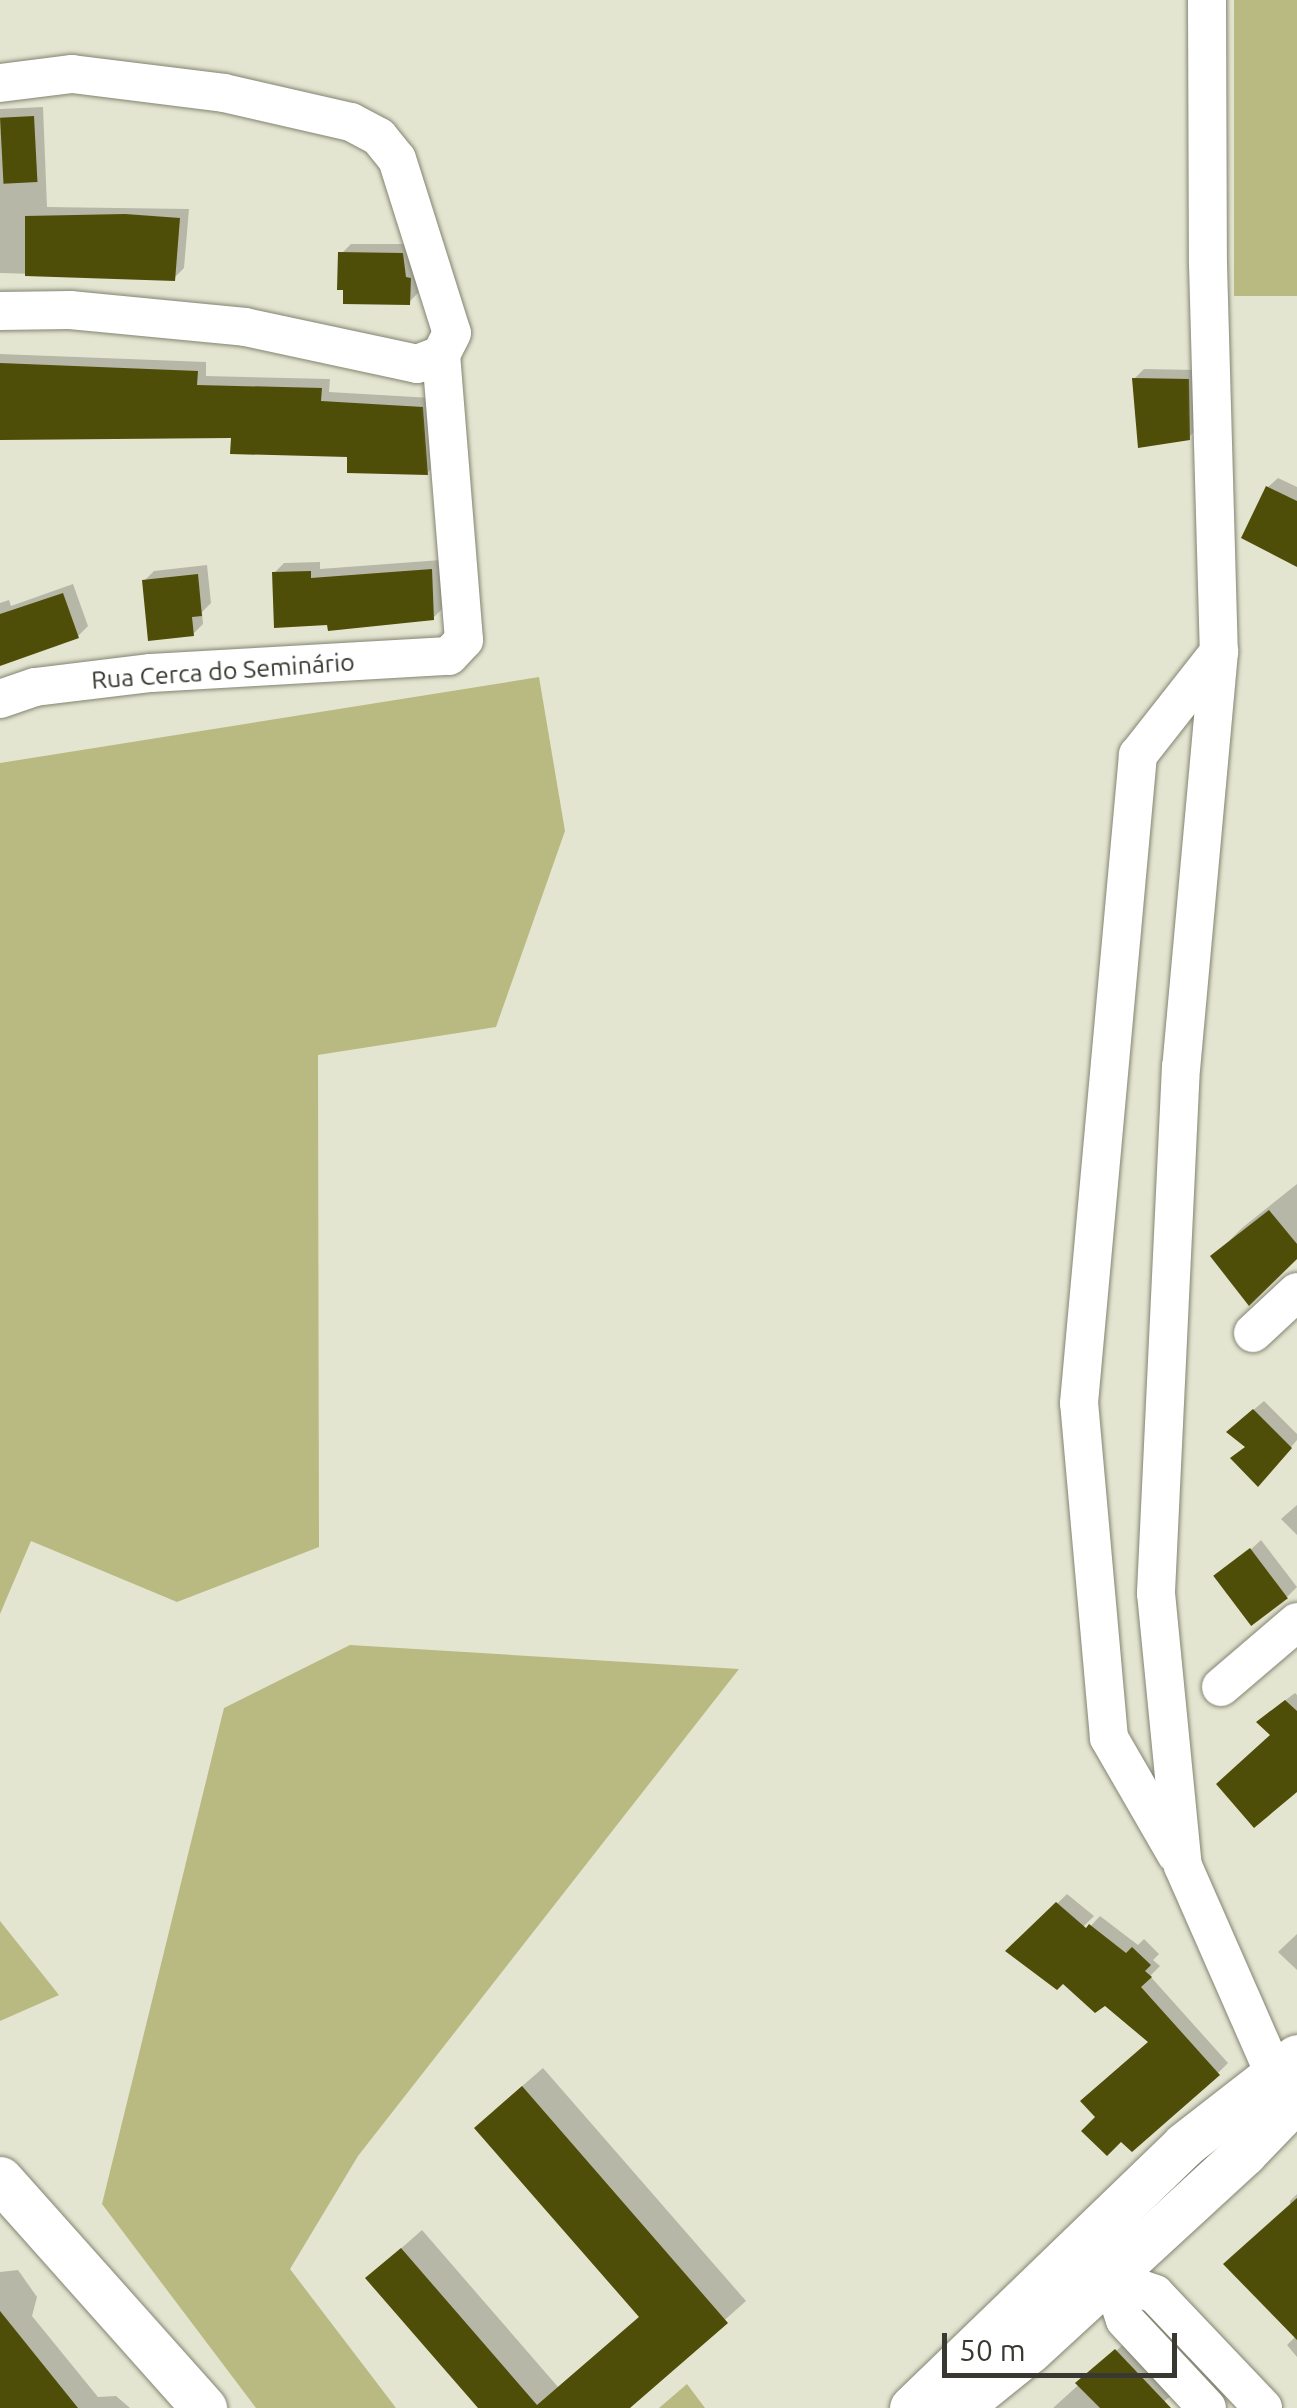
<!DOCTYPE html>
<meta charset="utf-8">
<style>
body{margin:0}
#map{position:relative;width:1297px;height:2408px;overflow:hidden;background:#e4e5d1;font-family:Ubuntu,sans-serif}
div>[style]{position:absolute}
.green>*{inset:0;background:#b9ba82;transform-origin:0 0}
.shadow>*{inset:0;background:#0003}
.building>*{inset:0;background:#4f4e08;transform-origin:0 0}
.roads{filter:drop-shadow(0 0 2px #838472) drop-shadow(0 0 2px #838472)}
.minor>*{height:38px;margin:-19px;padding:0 19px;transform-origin:19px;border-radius:19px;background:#fff}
.tertiary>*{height:45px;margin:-22.5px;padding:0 22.5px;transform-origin:22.5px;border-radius:22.5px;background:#fff}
span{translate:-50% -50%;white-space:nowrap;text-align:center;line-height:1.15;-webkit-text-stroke:10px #fff;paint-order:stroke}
.street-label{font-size:25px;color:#393931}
.scale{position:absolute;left:942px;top:2333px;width:235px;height:45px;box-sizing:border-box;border:5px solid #393931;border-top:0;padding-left:12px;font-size:30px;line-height:35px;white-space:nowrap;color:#393931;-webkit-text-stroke:8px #fff;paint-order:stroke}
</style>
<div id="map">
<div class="green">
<div style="left:1234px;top:0;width:63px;height:296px"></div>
<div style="clip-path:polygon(539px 677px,565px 831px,496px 1027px,318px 1055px,319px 1547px,177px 1602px,31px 1541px,0 1614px,0 763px)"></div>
<div style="clip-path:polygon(350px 1645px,739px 1669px,358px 2156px,290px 2269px,396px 2408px,256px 2408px,102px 2204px,224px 1708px)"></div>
<div style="clip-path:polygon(0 1921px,59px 1995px,0 2021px)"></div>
<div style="clip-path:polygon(687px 2384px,705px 2408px,659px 2408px)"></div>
</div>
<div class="shadow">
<div style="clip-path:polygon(43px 107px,47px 207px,189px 209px,184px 268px,174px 278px,0 273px,0 109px)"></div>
<div style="clip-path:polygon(351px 244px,412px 244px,419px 292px,409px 302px,341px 254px)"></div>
<div style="clip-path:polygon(0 354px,206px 362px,206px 376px,330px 379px,329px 392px,432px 398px,437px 463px,427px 473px,350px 454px,234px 436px,0 436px)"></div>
<div style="clip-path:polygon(1144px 369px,1198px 370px,1199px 427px,1189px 437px,1134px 379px)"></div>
<div style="clip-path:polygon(1278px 478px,1297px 487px,1297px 564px,1268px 487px)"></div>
<div style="clip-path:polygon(441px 560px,443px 608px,433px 618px,330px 622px,274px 573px,284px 563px,320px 562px,320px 569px)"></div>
<div style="clip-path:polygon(207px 565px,211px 603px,202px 612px,203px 624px,193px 634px,144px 581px,154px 571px)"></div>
<div style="clip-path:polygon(73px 584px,88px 626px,78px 636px,0 663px,0 603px,9px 600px,11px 606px)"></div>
<div style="clip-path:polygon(1297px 1184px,1297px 1255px,1213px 1257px,1242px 1228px)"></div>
<div style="clip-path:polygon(1264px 1401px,1297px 1434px,1297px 1440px,1268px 1474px,1234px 1458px,1247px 1446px,1239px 1422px)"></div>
<div style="clip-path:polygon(1297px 1505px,1297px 1535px,1281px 1519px)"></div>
<div style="clip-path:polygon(1261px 1540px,1297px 1587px,1287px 1597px,1230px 1569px)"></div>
<div style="clip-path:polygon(1295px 1693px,1297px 1695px,1297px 1789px,1268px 1713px)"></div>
<div style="clip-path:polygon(1067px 1894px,1094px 1916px,1078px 1932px,1082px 1935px,1100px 1916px,1138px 1945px,1144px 1939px,1159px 1954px,1153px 1960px,1160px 1966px,1150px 1976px,1228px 2063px,1218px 2073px,1151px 2041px,1105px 2003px,1009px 1950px)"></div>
<div style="clip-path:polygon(1297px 1934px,1297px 1970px,1278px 1952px)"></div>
<div style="clip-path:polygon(543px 2068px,746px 2301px,626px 2408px,481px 2408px,389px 2259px,422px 2230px,558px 2387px,641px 2315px,497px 2108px)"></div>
<div style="clip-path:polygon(1297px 2194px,1297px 2357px,1287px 2345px,1296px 2336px,1290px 2201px)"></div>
<div style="clip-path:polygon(18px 2270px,37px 2297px,32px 2316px,98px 2397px,116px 2396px,130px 2408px,0 2408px,0 2272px)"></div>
<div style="clip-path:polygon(1127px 2341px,1175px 2392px,1157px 2408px,1053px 2408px)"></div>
</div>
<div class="building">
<div style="left:34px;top:116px;width:66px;height:34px;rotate:87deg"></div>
<div style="clip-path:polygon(125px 214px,180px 218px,175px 281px,25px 276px,25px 216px)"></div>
<div style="clip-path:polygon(338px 252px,403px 253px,406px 277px,411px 278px,410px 305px,343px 304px,343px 290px,337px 290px)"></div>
<div style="clip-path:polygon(0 363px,198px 371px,197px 385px,322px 388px,321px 401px,423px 407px,428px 475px,347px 473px,347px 457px,230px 454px,231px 438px,0 440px)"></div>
<div style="clip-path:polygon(1132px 378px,1189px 379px,1190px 440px,1138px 448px)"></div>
<div style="clip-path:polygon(1266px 486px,1297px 501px,1297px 567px,1241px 538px)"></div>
<div style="clip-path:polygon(432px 569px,434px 620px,328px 631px,327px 625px,274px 628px,272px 572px,311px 571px,311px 578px)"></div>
<div style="clip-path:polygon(198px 574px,202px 616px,192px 617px,194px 636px,148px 641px,142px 580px)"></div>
<div style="clip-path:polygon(63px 593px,79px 638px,0 666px,0 614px)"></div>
<div style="clip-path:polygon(1269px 1210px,1297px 1244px,1297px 1259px,1249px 1306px,1210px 1256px)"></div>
<div style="clip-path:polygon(1253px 1409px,1292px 1448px,1258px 1487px,1230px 1458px,1245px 1447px,1226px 1432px)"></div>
<div style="left:1250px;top:1548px;width:63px;height:46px;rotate:53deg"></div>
<div style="clip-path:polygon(1285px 1700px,1297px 1711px,1297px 1792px,1254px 1828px,1216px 1784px,1270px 1735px,1256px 1722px)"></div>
<div style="clip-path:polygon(1056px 1902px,1086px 1928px,1089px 1924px,1126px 1953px,1132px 1947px,1151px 1965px,1145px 1971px,1152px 1977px,1141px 1987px,1220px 2075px,1132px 2152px,1121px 2142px,1107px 2156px,1081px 2131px,1095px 2117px,1080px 2101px,1148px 2042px,1105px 2006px,1095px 2013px,1063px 1984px,1057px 1990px,1005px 1951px)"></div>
<div style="clip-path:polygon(522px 2086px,728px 2323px,630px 2408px,478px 2408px,365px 2278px,401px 2248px,537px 2405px,639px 2317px,474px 2128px)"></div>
<div style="clip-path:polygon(1297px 2198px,1297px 2340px,1223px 2264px)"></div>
<div style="clip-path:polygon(0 2311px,78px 2408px,0 2408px)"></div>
<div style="clip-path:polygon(1115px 2349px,1171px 2408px,1100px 2408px,1075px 2383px)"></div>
</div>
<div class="roads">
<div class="minor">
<div style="left:1207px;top:0;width:264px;rotate:89.8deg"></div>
<div style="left:1208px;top:264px;width:388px;rotate:88.4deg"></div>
<div style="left:1219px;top:652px;width:416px;rotate:95.2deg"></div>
<div style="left:1181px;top:1066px;width:528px;rotate:92.72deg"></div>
<div style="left:1156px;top:1593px;width:274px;rotate:84.4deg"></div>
<div style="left:1183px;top:1866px;width:226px;rotate:66.3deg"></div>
<div style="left:0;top:83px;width:73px;rotate:-7.1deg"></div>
<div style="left:72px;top:74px;width:153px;rotate:7.1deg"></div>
<div style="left:224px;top:93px;width:130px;rotate:12.9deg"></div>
<div style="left:351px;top:122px;width:32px;rotate:28deg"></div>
<div style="left:379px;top:137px;width:28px;rotate:51deg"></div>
<div style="left:397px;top:159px;width:182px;rotate:72.5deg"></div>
<div style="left:452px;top:333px;width:25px;rotate:117deg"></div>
<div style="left:0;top:311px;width:70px;rotate:-0.8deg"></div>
<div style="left:70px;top:310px;width:176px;rotate:5.5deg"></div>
<div style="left:245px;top:327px;width:176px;rotate:12.1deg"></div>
<div style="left:417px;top:364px;width:26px;rotate:-21deg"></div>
<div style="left:0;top:699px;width:37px;rotate:-19deg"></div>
<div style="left:35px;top:687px;width:117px;rotate:-6.9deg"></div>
<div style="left:151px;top:673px;width:298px;rotate:-3.3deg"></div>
<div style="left:449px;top:656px;width:22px;rotate:-47deg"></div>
<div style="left:464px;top:640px;width:286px;rotate:-94.6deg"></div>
<div style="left:1253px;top:1333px;width:60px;rotate:-43deg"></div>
<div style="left:1221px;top:1687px;width:100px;rotate:-40.5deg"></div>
<div style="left:1176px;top:1854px;width:134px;rotate:-120deg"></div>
<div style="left:1109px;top:1738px;width:336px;rotate:-95.1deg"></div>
<div style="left:1079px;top:1403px;width:651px;rotate:-84.8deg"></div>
<div style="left:1138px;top:755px;width:131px;rotate:-51.8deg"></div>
<div style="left:1111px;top:2261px;width:14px;rotate:94deg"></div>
<div style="left:1110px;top:2275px;width:47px;rotate:71.6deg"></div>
<div style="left:1125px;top:2320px;width:120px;rotate:47deg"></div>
<div style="left:1089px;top:2271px;width:70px;rotate:19.2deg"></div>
<div style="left:1155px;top:2294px;width:157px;rotate:46.5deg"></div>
</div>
<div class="tertiary">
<div style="left:0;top:2179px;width:307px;rotate:48.3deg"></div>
<div style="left:912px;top:2408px;width:378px;rotate:-44deg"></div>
<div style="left:1184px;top:2145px;width:143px;rotate:-37.9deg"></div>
<div style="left:958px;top:2408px;width:92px;rotate:-38.9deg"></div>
<div style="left:1030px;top:2350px;width:291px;rotate:-42.6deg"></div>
<div style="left:1244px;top:2153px;width:76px;rotate:-46.1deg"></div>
</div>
</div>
<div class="street-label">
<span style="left:223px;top:671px;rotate:-4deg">Rua Cerca do Seminário</span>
</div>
<div class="scale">50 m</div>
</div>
